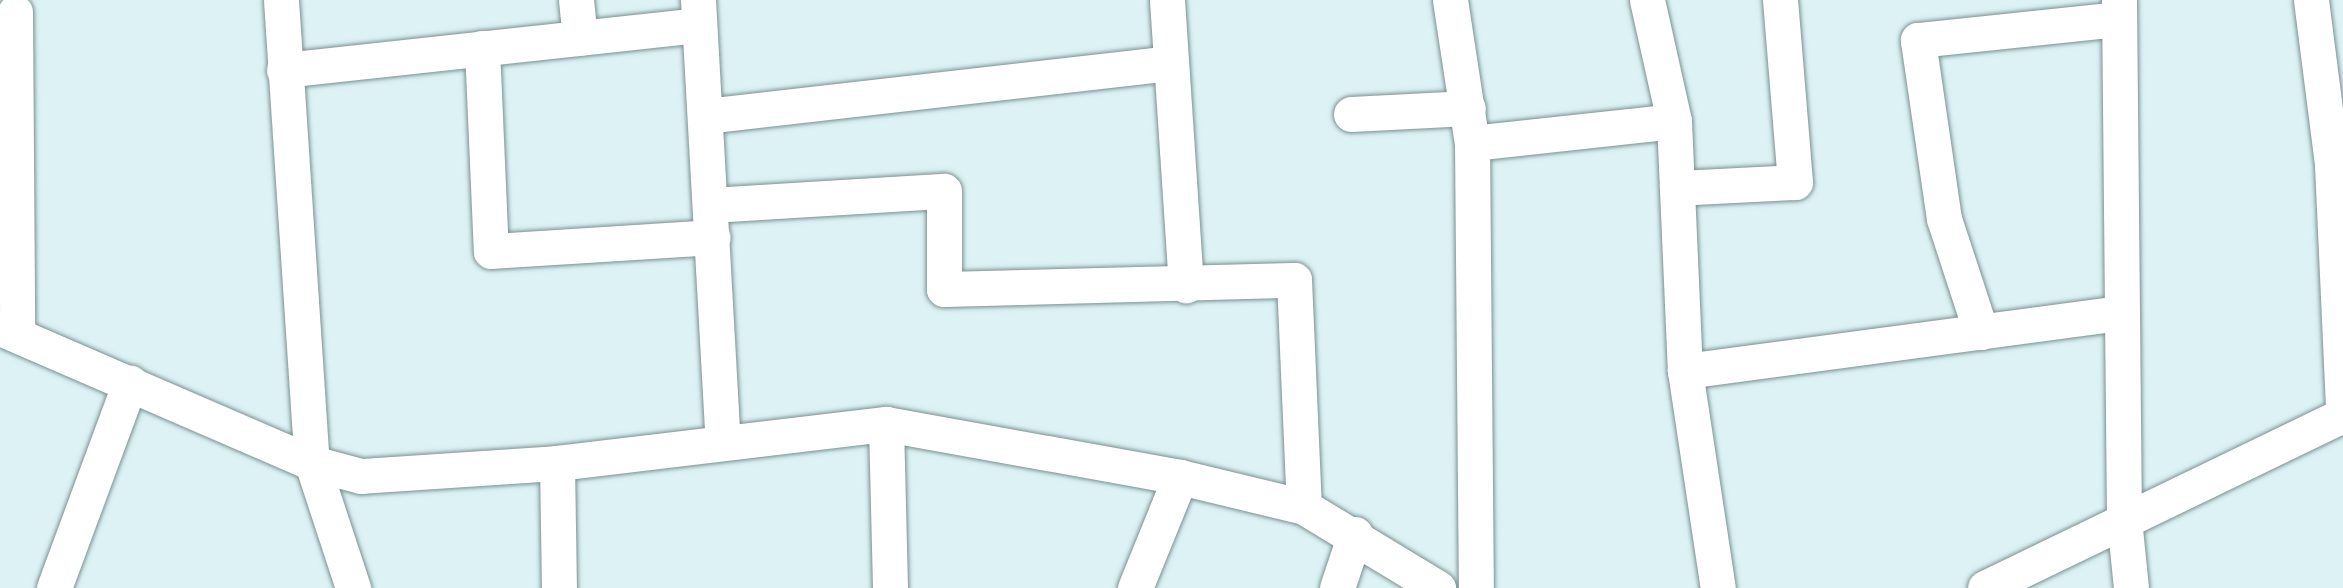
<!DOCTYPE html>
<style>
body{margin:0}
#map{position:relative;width:2343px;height:588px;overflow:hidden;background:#dcf2f4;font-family:"PT Sans Narrow",sans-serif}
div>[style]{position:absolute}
.roads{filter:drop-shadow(0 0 2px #7b9091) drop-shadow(0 0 2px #7b9091)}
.minor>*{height:35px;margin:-17.5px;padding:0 17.5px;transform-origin:17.5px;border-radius:17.5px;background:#fff}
span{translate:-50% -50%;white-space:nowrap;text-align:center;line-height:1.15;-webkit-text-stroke:7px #dcf2f4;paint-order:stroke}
</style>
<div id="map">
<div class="roads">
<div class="minor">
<div style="left:281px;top:0;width:464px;rotate:86.2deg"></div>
<div style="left:312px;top:463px;width:132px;rotate:71.8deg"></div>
<div style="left:576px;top:0;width:38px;rotate:84deg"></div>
<div style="left:698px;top:0;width:443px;rotate:86.8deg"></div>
<div style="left:1167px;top:0;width:286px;rotate:86.2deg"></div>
<div style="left:1450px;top:0;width:145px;rotate:81.3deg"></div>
<div style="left:1472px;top:143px;width:445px;rotate:89.5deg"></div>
<div style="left:1647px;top:0;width:124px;rotate:77.4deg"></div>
<div style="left:1674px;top:121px;width:250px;rotate:87.5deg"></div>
<div style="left:1685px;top:371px;width:219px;rotate:81.4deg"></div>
<div style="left:2119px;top:0;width:519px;rotate:89.45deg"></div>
<div style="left:2124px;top:519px;width:69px;rotate:84.2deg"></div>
<div style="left:2311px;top:0;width:166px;rotate:82.7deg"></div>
<div style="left:2332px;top:165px;width:243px;rotate:87.4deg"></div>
<div style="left:15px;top:12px;width:322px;rotate:89.6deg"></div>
<div style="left:482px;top:48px;width:203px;rotate:87.5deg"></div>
<div style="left:491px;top:251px;width:222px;rotate:-3.6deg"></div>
<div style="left:284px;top:70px;width:417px;rotate:-6.2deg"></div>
<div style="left:1351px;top:114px;width:117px;rotate:-2.9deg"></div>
<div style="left:706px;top:116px;width:467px;rotate:-6.5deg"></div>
<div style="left:1472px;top:143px;width:203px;rotate:-6.2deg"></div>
<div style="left:1677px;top:188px;width:118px;rotate:-2.9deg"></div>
<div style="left:1795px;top:182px;width:183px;rotate:-94.7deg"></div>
<div style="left:712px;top:205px;width:232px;rotate:-3.5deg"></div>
<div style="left:944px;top:191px;width:98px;rotate:90deg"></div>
<div style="left:944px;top:289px;width:350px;rotate:-1.5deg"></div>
<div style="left:1294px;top:280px;width:227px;rotate:87.5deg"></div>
<div style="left:0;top:328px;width:340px;rotate:23.4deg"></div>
<div style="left:312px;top:463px;width:51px;rotate:14.9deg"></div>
<div style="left:361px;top:476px;width:196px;rotate:-3.8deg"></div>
<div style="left:557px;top:463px;width:331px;rotate:-6.8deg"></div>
<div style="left:886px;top:424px;width:299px;rotate:10.2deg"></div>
<div style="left:1180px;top:477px;width:128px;rotate:13.6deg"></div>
<div style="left:1304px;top:507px;width:157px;rotate:31.2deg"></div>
<div style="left:1981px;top:332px;width:119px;rotate:-108.1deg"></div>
<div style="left:1944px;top:219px;width:181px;rotate:-98.3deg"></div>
<div style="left:1918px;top:40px;width:202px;rotate:-6deg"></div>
<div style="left:1685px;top:371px;width:440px;rotate:-7.6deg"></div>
<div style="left:886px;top:424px;width:164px;rotate:88.6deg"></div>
<div style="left:557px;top:463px;width:125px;rotate:89.1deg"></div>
<div style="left:54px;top:588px;width:219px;rotate:-69.7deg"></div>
<div style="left:1135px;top:588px;width:120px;rotate:-67.9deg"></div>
<div style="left:1337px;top:588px;width:57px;rotate:-71.6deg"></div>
<div style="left:1985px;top:588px;width:398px;rotate:-25.8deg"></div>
</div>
</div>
</div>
